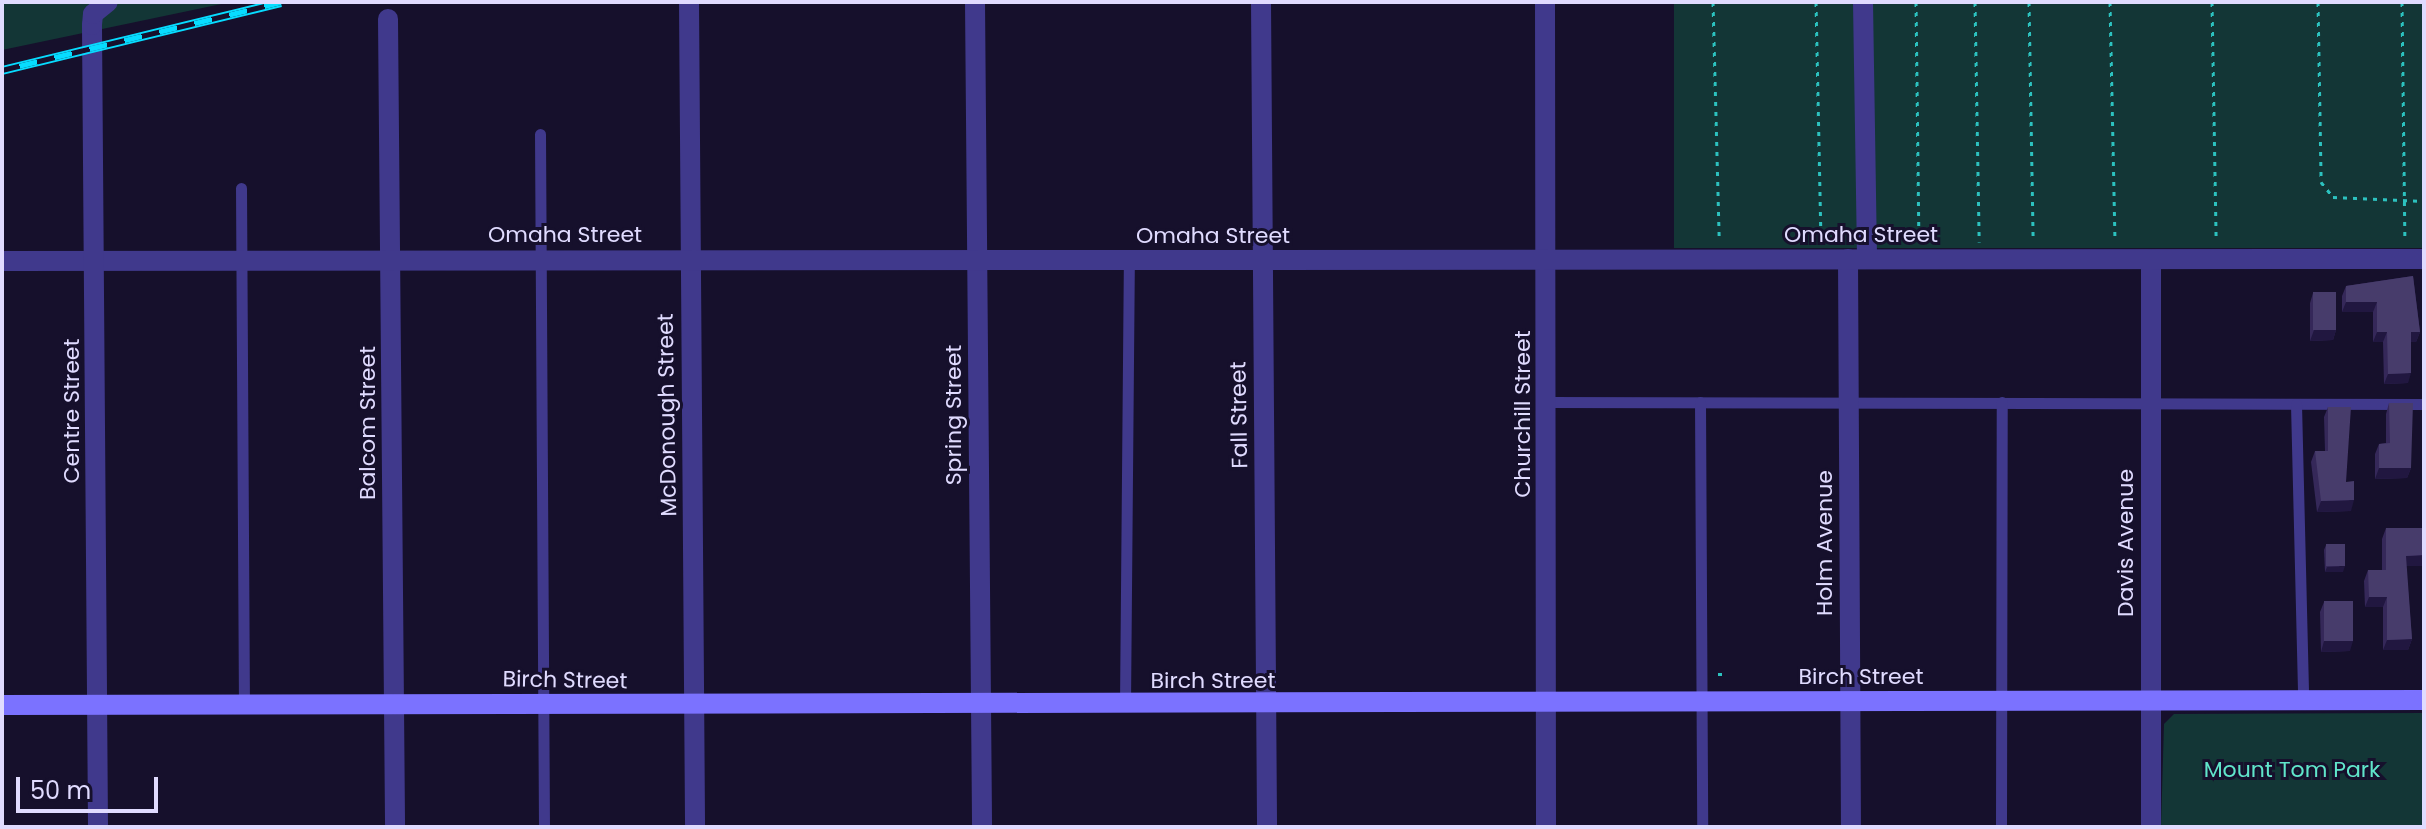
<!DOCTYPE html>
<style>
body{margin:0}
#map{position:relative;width:2426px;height:829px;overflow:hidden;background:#16102c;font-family:Poppins,sans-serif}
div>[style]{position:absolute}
.green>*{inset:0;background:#133636;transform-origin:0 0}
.path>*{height:3px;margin-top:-1.5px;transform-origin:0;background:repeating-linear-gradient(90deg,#2cc2bf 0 4px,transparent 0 10px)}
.lane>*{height:11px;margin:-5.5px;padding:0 5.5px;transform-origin:5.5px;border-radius:5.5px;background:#40398c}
.street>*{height:20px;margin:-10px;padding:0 10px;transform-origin:10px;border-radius:10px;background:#40398c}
.secondary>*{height:20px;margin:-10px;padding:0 10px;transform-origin:10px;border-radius:10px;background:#7b72ff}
.rail>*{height:9px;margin-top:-4.5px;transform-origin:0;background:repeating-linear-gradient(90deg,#16102c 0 18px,#07dcff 0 36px);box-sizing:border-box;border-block:2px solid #07dcff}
.wall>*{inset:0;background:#352859}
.shaded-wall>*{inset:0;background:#211740}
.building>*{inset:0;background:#473c6b;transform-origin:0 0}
span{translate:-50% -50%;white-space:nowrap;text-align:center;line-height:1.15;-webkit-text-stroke:6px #16102c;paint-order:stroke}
.street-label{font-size:22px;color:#e0dbff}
.park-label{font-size:22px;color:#60e5ca}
.frame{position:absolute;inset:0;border:4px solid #e0dbff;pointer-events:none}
.scale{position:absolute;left:16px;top:777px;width:142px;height:36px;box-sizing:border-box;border:4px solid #e0dbff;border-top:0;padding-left:10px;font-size:24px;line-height:28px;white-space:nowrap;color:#e0dbff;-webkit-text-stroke:6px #16102c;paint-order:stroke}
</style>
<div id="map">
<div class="green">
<div style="clip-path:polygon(2px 2px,231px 2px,2px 50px)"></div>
<div style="left:1674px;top:2px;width:750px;height:246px"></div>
<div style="clip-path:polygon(2424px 713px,2424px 827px,2161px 827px,2164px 724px,2174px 714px)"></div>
</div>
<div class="path">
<div style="left:1713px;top:2px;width:237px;rotate:88.5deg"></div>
<div style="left:1816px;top:2px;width:240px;rotate:88.8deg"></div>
<div style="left:1916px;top:2px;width:240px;rotate:89.3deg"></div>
<div style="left:1975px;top:2px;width:240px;rotate:89deg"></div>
<div style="left:2029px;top:2px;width:237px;rotate:89deg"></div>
<div style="left:2110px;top:2px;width:238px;rotate:88.8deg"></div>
<div style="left:2212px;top:2px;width:236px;rotate:89deg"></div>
<div style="left:2318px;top:2px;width:180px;rotate:89deg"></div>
<div style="left:2321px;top:182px;width:19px;rotate:51deg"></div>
<div style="left:2333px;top:197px;width:91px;rotate:2.5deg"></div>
<div style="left:2402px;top:2px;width:236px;rotate:89.3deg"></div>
<div style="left:1718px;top:674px;width:8px"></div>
</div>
<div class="lane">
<div style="left:540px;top:134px;width:693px;rotate:89.67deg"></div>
<div style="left:241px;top:188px;width:514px;rotate:89.67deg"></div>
<div style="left:1547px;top:402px;width:877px;rotate:0.13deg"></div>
<div style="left:1700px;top:402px;width:425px;rotate:89.7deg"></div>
<div style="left:2296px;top:404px;width:297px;rotate:88.6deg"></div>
<div style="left:1125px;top:705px;width:445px;rotate:-89.5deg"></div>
<div style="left:2001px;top:827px;width:425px;rotate:-89.9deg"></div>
</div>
<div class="street">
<div style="left:689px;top:2px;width:825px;rotate:89.58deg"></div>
<div style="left:975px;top:2px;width:825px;rotate:89.51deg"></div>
<div style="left:1261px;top:2px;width:825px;rotate:89.58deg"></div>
<div style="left:1545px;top:2px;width:825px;rotate:89.93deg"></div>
<div style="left:1863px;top:2px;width:256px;rotate:89.1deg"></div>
<div style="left:388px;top:19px;width:808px;rotate:89.5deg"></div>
<div style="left:1848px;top:259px;width:568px;rotate:89.7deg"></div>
<div style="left:2151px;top:260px;width:567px;rotate:90deg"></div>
<div style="left:2px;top:261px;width:2422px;rotate:-0.05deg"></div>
<div style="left:98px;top:827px;width:802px;rotate:-90.43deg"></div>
<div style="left:92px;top:25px;width:11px;rotate:-85deg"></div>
<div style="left:93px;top:14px;width:19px;rotate:-39deg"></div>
</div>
<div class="secondary">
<div style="left:2px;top:705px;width:2422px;rotate:-0.12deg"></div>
</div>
<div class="rail">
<div style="left:2px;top:70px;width:287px;rotate:-13.7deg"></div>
</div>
<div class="wall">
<div style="clip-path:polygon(2413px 276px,2420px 332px,2416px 342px,2411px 342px,2408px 383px,2384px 384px,2383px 342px,2373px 342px,2373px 312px,2342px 312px,2342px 296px,2346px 286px)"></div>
<div style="clip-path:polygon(2313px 293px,2336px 330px,2333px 340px,2310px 341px,2310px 303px)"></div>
<div style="clip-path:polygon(2389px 403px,2411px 468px,2407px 478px,2375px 479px,2375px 454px,2379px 444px,2386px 443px,2386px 414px)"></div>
<div style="clip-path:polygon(2328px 407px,2346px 482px,2351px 511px,2317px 512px,2311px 462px,2315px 451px,2325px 451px,2324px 417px)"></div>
<div style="clip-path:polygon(2386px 528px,2424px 528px,2424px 563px,2423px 566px,2406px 566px,2412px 639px,2408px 650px,2383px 650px,2383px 607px,2365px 607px,2364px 581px,2368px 570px,2382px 570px,2382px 539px)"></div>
<div style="clip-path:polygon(2326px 545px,2343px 572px,2325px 572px,2324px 550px)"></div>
<div style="clip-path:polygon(2324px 602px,2350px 651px,2321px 652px,2320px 612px)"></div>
</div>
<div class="shaded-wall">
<div style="clip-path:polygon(2346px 302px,2377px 302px,2373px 312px,2342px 312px)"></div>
<div style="clip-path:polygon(2314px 330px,2336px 330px,2333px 340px,2310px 341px)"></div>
<div style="clip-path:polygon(2377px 332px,2387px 332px,2383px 342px,2373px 342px)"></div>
<div style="clip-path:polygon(2411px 332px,2420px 332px,2416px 342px,2407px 342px)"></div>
<div style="clip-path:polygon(2411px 373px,2408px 383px,2384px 384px,2388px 374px)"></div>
<div style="clip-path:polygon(2379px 468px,2411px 468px,2407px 478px,2375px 479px)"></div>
<div style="clip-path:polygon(2354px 500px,2351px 511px,2317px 512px,2321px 501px)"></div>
<div style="clip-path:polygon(2424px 555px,2423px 566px,2402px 566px,2406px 556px)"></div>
<div style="clip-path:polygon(2345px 566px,2343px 572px,2325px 572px,2327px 567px)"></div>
<div style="clip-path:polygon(2369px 597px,2387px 597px,2383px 607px,2365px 607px)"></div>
<div style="clip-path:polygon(2412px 639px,2408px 650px,2383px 650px,2387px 640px)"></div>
<div style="clip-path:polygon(2324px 641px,2353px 641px,2350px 651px,2321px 652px)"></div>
</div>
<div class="building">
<div style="clip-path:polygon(2413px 276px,2420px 332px,2411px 332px,2411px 373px,2388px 374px,2387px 332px,2377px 332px,2377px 302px,2346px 302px,2346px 286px)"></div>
<div style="left:2336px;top:292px;width:38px;height:23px;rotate:90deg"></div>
<div style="clip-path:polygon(2389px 403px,2413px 403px,2411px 468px,2379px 468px,2379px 444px,2390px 443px)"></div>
<div style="clip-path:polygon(2328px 407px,2351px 407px,2346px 482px,2354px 481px,2354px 500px,2321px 501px,2315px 451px,2328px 451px)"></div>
<div style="clip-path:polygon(2386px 528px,2424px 528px,2424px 555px,2406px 556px,2412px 639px,2387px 640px,2387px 597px,2369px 597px,2368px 570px,2386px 570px)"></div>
<div style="left:2345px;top:544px;width:22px;height:19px;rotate:90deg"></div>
<div style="left:2353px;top:601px;width:40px;height:29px;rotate:90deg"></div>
</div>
<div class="street-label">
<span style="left:565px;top:235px">Omaha Street</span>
<span style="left:1861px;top:235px">Omaha Street</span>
<span style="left:1213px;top:236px">Omaha Street</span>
<span style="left:72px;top:411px;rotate:-90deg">Centre Street</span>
<span style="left:1523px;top:414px;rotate:-90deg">Churchill Street</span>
<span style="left:667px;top:415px;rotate:-91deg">McDonough Street</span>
<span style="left:954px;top:415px;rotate:-90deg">Spring Street</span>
<span style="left:1239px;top:415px;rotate:-91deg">Fall Street</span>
<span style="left:368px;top:423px;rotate:-90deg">Balcom Street</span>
<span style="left:1825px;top:543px;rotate:-90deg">Holm Avenue</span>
<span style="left:2126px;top:543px;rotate:-90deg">Davis Avenue</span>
<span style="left:1861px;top:677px">Birch Street</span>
<span style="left:565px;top:680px;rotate:1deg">Birch Street</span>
<span style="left:1213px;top:681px">Birch Street</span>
</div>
<div class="park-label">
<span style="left:2292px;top:770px">Mount Tom Park</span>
</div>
<div class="frame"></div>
<div class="scale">50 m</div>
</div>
